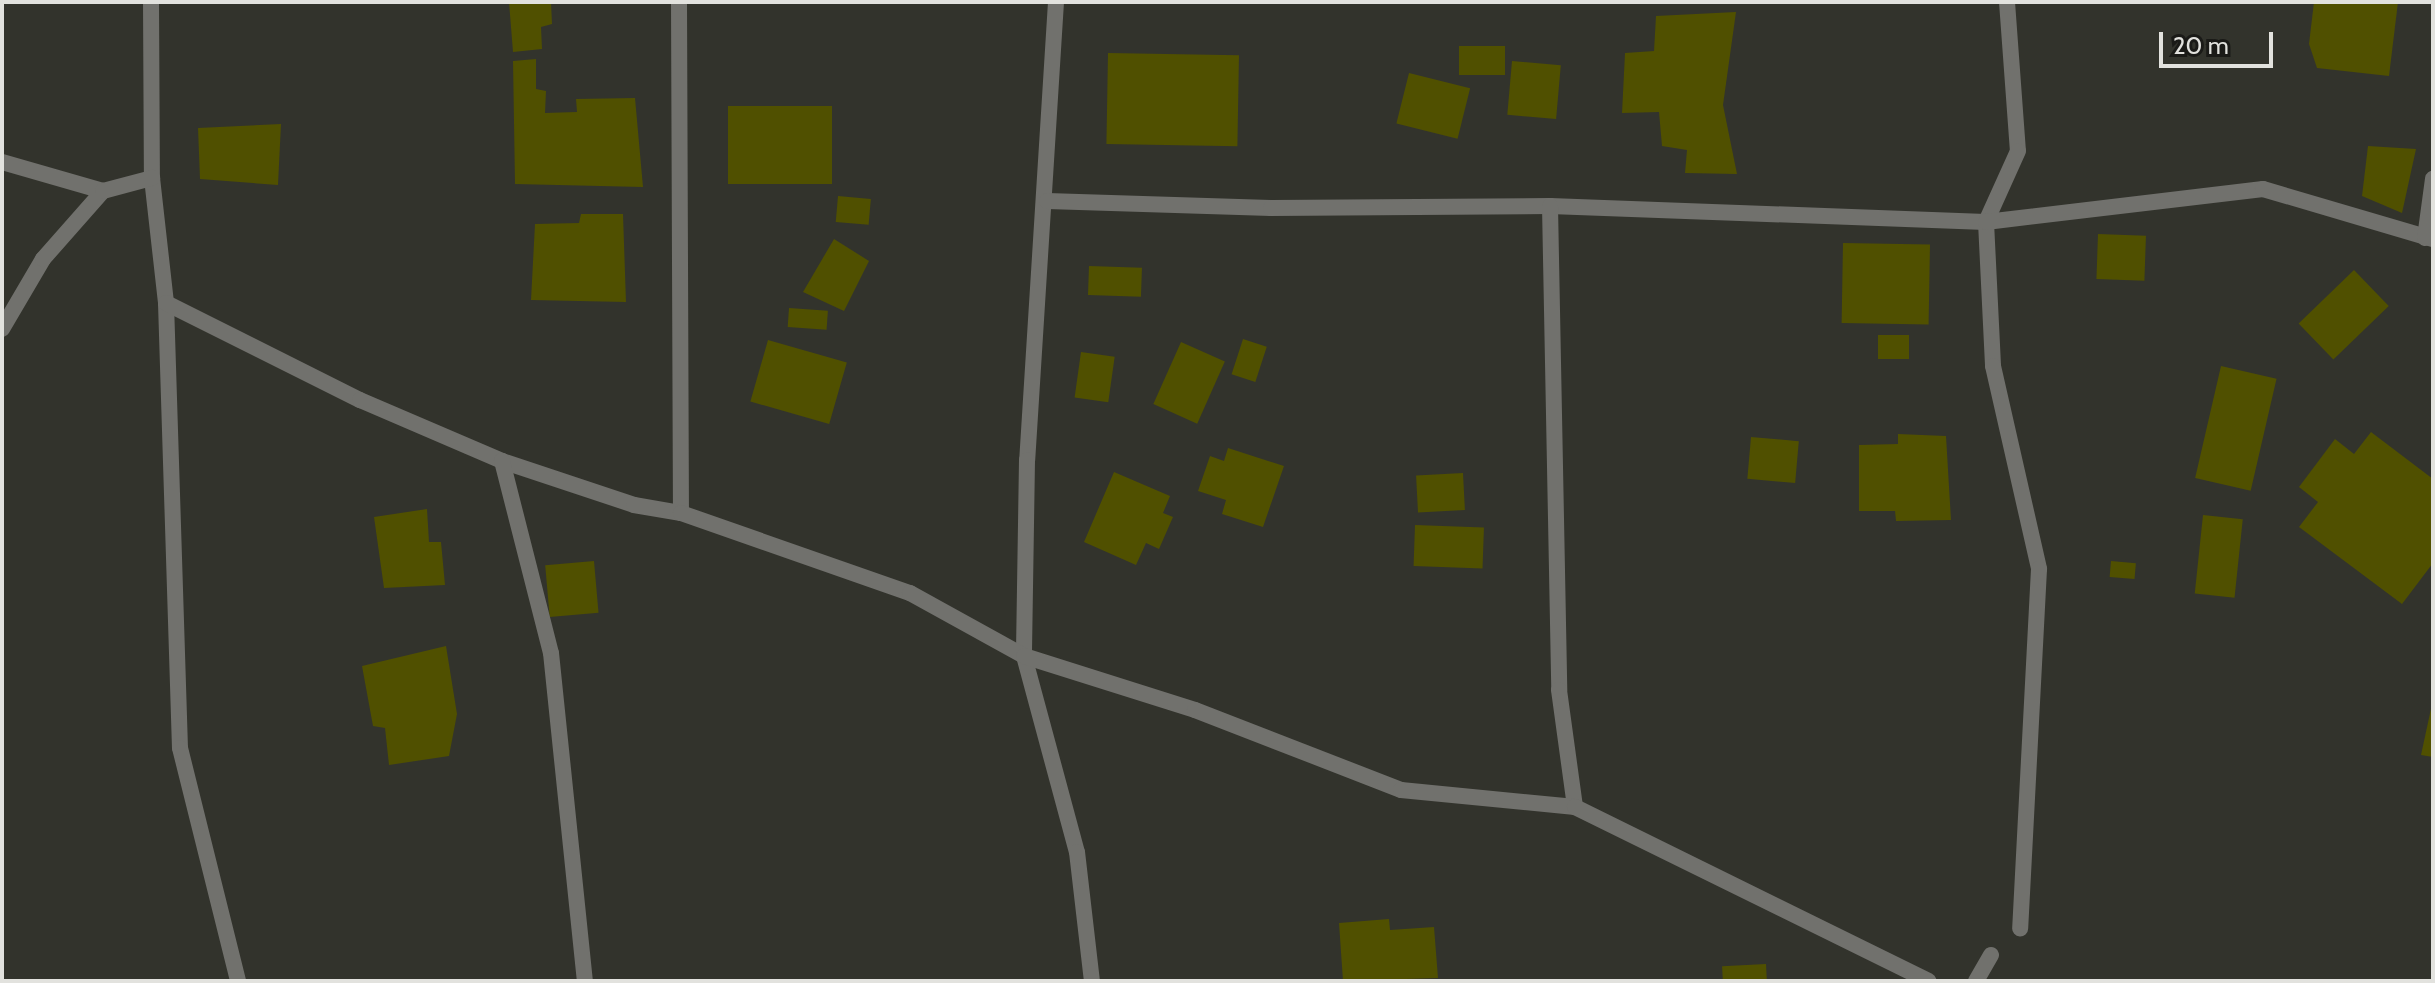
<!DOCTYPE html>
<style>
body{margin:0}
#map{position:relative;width:2435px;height:983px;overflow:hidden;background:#32332c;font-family:Cabin,sans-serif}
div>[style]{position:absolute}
.building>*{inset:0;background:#505000;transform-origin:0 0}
.street>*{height:16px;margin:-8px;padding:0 8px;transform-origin:8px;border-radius:8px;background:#71716d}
span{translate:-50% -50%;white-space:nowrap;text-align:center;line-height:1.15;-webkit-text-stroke:6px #1a1a17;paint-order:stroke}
.frame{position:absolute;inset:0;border:4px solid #e2e2de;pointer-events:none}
.scale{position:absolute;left:2159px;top:32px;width:114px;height:36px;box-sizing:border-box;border:4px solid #e2e2de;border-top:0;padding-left:10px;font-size:24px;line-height:28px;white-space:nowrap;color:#e2e2de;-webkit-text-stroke:6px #1a1a17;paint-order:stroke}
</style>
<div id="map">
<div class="building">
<div style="clip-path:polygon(509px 2px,551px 2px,552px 24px,541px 27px,542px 49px,513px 52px)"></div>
<div style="clip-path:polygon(2314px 2px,2398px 2px,2389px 76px,2317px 68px,2309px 44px)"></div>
<div style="clip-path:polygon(1736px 12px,1723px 105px,1737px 174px,1685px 173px,1687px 150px,1662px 146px,1659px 112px,1622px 113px,1625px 53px,1654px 51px,1656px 16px)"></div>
<div style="left:1459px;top:46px;width:46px;height:29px"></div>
<div style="left:1108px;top:53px;width:131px;height:91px;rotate:1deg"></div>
<div style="clip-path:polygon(536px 59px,536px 89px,546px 91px,545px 113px,577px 112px,576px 99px,635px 98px,643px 187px,515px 184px,513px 61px)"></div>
<div style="left:1512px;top:61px;width:49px;height:54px;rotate:5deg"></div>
<div style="left:1409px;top:73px;width:63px;height:52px;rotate:14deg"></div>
<div style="left:728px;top:106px;width:104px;height:78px"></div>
<div style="clip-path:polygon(281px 124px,278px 185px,200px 179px,198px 128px)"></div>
<div style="clip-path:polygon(2368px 146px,2416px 149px,2402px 213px,2362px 196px)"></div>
<div style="left:838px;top:196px;width:33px;height:26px;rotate:5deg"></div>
<div style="clip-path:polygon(581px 214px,623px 214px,626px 302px,531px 300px,535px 224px,579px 223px)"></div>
<div style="left:2098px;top:234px;width:48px;height:45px;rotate:2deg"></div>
<div style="clip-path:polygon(834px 239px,869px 261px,844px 311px,803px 292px)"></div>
<div style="left:1843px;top:243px;width:87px;height:80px;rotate:1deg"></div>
<div style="left:1089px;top:266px;width:53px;height:29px;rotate:2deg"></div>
<div style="left:2354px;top:270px;width:50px;height:77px;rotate:46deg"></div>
<div style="left:789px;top:308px;width:39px;height:19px;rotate:4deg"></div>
<div style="left:1909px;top:335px;width:24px;height:31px;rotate:90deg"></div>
<div style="left:1243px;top:339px;width:25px;height:37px;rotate:18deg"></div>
<div style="left:768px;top:340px;width:82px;height:64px;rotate:16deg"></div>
<div style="left:1181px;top:342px;width:48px;height:68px;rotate:24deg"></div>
<div style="left:1081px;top:352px;width:34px;height:46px;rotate:8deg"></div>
<div style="left:2221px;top:366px;width:57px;height:115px;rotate:13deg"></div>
<div style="clip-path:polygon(2371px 432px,2433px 479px,2433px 563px,2402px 604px,2299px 527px,2318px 502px,2299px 487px,2335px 439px,2354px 454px)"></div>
<div style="clip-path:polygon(1898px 434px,1946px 436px,1951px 520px,1896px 521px,1895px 511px,1859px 511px,1859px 445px,1898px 444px)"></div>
<div style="left:1751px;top:437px;width:48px;height:42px;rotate:5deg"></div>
<div style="clip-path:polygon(1228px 448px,1284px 466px,1263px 527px,1222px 514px,1226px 500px,1198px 491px,1210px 456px,1224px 461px)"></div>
<div style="clip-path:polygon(1114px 472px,1170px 496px,1163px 513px,1173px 517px,1159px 549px,1146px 543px,1136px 565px,1084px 542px)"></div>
<div style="left:1463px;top:473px;width:37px;height:47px;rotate:87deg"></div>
<div style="clip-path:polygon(427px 509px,429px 542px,441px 542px,445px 585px,384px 588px,374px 517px)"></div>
<div style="left:2203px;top:515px;width:40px;height:79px;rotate:6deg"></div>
<div style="left:1415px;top:525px;width:69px;height:41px;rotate:2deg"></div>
<div style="left:594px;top:561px;width:52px;height:49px;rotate:85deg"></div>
<div style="left:2111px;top:561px;width:25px;height:16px;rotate:5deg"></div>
<div style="clip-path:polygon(446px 646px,457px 714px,449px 756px,389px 765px,385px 728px,373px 726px,362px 666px)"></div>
<div style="clip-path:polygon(2432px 704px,2433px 704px,2433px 757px,2421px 755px)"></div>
<div style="clip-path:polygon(1389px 919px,1390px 930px,1434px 927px,1438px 978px,1343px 981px,1339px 923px)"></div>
<div style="left:1766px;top:964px;width:17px;height:44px;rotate:87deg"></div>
</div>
<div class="street">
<div style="left:151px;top:2px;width:176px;rotate:89.7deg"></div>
<div style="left:152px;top:178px;width:126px;rotate:83.6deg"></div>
<div style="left:166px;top:303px;width:445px;rotate:88.2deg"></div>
<div style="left:180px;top:748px;width:240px;rotate:76deg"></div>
<div style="left:679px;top:2px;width:511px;rotate:89.78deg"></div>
<div style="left:1056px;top:2px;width:459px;rotate:93.6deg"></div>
<div style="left:1027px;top:460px;width:196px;rotate:90.9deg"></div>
<div style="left:1024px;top:656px;width:203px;rotate:74.9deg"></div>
<div style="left:1077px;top:852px;width:130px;rotate:83.4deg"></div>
<div style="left:2007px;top:2px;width:149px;rotate:85.8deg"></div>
<div style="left:2018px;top:151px;width:78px;rotate:114.3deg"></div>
<div style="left:1986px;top:222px;width:144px;rotate:87.2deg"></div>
<div style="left:1993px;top:366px;width:208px;rotate:77.2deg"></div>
<div style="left:2039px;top:569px;width:360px;rotate:93deg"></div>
<div style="left:2px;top:162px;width:105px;rotate:16deg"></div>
<div style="left:1047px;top:201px;width:224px;rotate:1.8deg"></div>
<div style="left:1271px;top:208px;width:279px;rotate:-0.4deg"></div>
<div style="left:1550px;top:206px;width:436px;rotate:2.1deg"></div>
<div style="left:1986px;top:222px;width:279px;rotate:-6.8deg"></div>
<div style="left:2263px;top:189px;width:177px;rotate:16.4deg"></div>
<div style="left:1550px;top:206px;width:484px;rotate:88.9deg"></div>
<div style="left:1559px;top:690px;width:118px;rotate:82.2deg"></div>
<div style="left:2425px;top:238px;width:60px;rotate:-82.3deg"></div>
<div style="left:166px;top:303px;width:217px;rotate:26.6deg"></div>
<div style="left:360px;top:400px;width:155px;rotate:23.2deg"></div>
<div style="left:502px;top:461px;width:139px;rotate:18.4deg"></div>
<div style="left:634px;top:505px;width:48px;rotate:9.7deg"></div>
<div style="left:681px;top:513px;width:243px;rotate:19.3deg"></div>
<div style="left:910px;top:593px;width:130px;rotate:28.9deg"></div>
<div style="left:1024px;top:656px;width:179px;rotate:17.5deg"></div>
<div style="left:1195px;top:710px;width:221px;rotate:21.2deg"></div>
<div style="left:1401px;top:790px;width:175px;rotate:5.6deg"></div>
<div style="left:1575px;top:807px;width:394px;rotate:26.2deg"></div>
<div style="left:2px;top:329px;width:81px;rotate:-59.6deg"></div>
<div style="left:43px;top:259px;width:91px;rotate:-48.6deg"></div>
<div style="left:103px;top:191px;width:51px;rotate:-14.9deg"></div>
<div style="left:502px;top:461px;width:198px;rotate:75.7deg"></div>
<div style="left:551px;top:653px;width:330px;rotate:84.1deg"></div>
<div style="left:1976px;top:981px;width:30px;rotate:-60deg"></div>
</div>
<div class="frame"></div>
<div class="scale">20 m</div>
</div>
